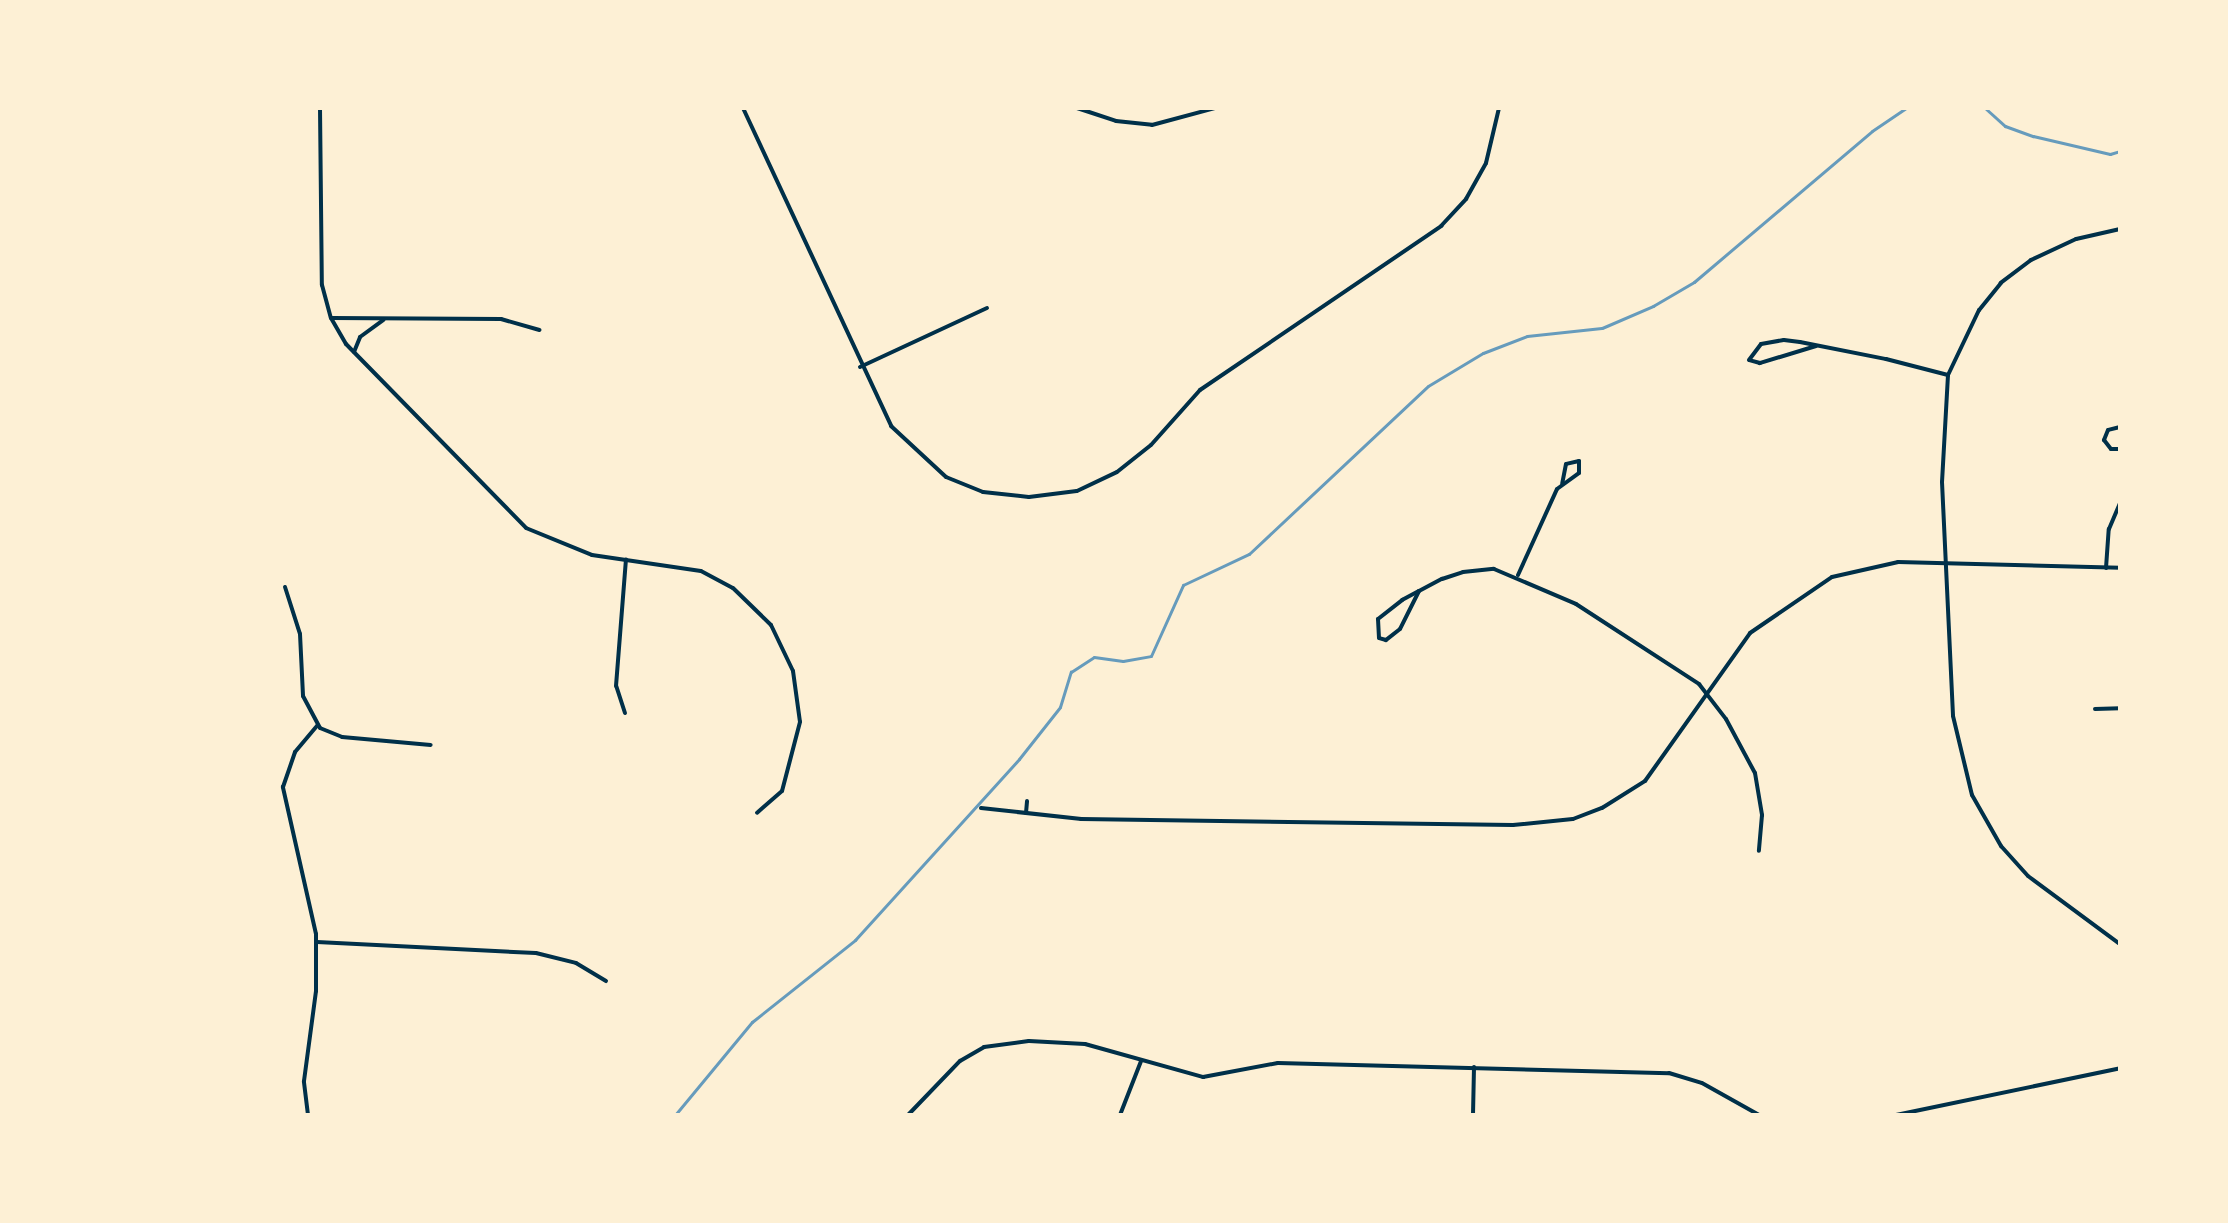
<!DOCTYPE html>
<style>
body{margin:0}
#map{position:relative;width:2228px;height:1223px;overflow:hidden;background:#fdf0d5;font-family:Montserrat,sans-serif}
div>[style]{position:absolute}
.stream>*{height:3px;margin:-1.5px;padding:0 1.5px;transform-origin:1.5px;border-radius:1.5px;background:#669bbc}
.minor>*{height:4px;margin:-2px;padding:0 2px;transform-origin:2px;border-radius:2px;background:#003049}
span{translate:-50% -50%;white-space:nowrap;text-align:center;line-height:1.15;-webkit-text-stroke:8px #fdf0d5;paint-order:stroke}
.frame{position:absolute;inset:0;border:110px solid #fdf0d5;pointer-events:none}
</style>
<div id="map">
<div class="stream">
<div style="left:1985px;top:108px;width:27px;rotate:42deg"></div>
<div style="left:2005px;top:126px;width:30px;rotate:20deg"></div>
<div style="left:2033px;top:136px;width:79px;rotate:13.2deg"></div>
<div style="left:2110px;top:154px;width:10px;rotate:-17deg"></div>
<div style="left:675px;top:1115px;width:121px;rotate:-50.4deg"></div>
<div style="left:752px;top:1022px;width:132px;rotate:-38.5deg"></div>
<div style="left:855px;top:940px;width:244px;rotate:-47.8deg"></div>
<div style="left:1019px;top:759px;width:66px;rotate:-51.7deg"></div>
<div style="left:1060px;top:707px;width:37px;rotate:-73deg"></div>
<div style="left:1071px;top:672px;width:27px;rotate:-33deg"></div>
<div style="left:1094px;top:657px;width:29px;rotate:8deg"></div>
<div style="left:1123px;top:661px;width:28px;rotate:-10deg"></div>
<div style="left:1151px;top:656px;width:78px;rotate:-65.7deg"></div>
<div style="left:1183px;top:585px;width:73px;rotate:-25.2deg"></div>
<div style="left:1249px;top:554px;width:245px;rotate:-43.2deg"></div>
<div style="left:1428px;top:386px;width:64px;rotate:-31deg"></div>
<div style="left:1483px;top:353px;width:47px;rotate:-21.1deg"></div>
<div style="left:1527px;top:336px;width:75px;rotate:-6.1deg"></div>
<div style="left:1602px;top:328px;width:56px;rotate:-23.3deg"></div>
<div style="left:1653px;top:306px;width:48px;rotate:-30.3deg"></div>
<div style="left:1694px;top:282px;width:233px;rotate:-40.3deg"></div>
<div style="left:1872px;top:131px;width:41px;rotate:-34.1deg"></div>
</div>
<div class="minor">
<div style="left:320px;top:108px;width:177px;rotate:89.4deg"></div>
<div style="left:322px;top:285px;width:34px;rotate:75deg"></div>
<div style="left:331px;top:318px;width:30px;rotate:60deg"></div>
<div style="left:346px;top:344px;width:257px;rotate:45.6deg"></div>
<div style="left:526px;top:528px;width:71px;rotate:22.2deg"></div>
<div style="left:592px;top:555px;width:110px;rotate:8.4deg"></div>
<div style="left:701px;top:571px;width:36px;rotate:28deg"></div>
<div style="left:733px;top:588px;width:53px;rotate:44.2deg"></div>
<div style="left:771px;top:625px;width:51px;rotate:64.4deg"></div>
<div style="left:793px;top:671px;width:51px;rotate:82.2deg"></div>
<div style="left:800px;top:722px;width:71px;rotate:104.6deg"></div>
<div style="left:782px;top:791px;width:33px;rotate:139deg"></div>
<div style="left:743px;top:108px;width:351px;rotate:65deg"></div>
<div style="left:891px;top:426px;width:75px;rotate:42.8deg"></div>
<div style="left:946px;top:477px;width:40px;rotate:22deg"></div>
<div style="left:983px;top:492px;width:46px;rotate:6.2deg"></div>
<div style="left:1029px;top:497px;width:48px;rotate:-7.1deg"></div>
<div style="left:1077px;top:491px;width:44px;rotate:-25.4deg"></div>
<div style="left:1117px;top:472px;width:43px;rotate:-38.5deg"></div>
<div style="left:1151px;top:445px;width:74px;rotate:-48.3deg"></div>
<div style="left:1200px;top:390px;width:292px;rotate:-34.2deg"></div>
<div style="left:1441px;top:226px;width:37px;rotate:-47deg"></div>
<div style="left:1466px;top:199px;width:41px;rotate:-60.9deg"></div>
<div style="left:1486px;top:163px;width:57px;rotate:-76.7deg"></div>
<div style="left:1077px;top:108px;width:41px;rotate:18.4deg"></div>
<div style="left:1116px;top:121px;width:36px;rotate:6deg"></div>
<div style="left:1152px;top:125px;width:65px;rotate:-15.1deg"></div>
<div style="left:2120px;top:229px;width:45px;rotate:167.2deg"></div>
<div style="left:2076px;top:239px;width:50px;rotate:155deg"></div>
<div style="left:2031px;top:260px;width:38px;rotate:143deg"></div>
<div style="left:2001px;top:283px;width:35px;rotate:129deg"></div>
<div style="left:1979px;top:310px;width:72px;rotate:115.5deg"></div>
<div style="left:1948px;top:375px;width:107px;rotate:93.2deg"></div>
<div style="left:1942px;top:482px;width:234px;rotate:87.3deg"></div>
<div style="left:1953px;top:716px;width:81px;rotate:76.5deg"></div>
<div style="left:1972px;top:795px;width:59px;rotate:60.4deg"></div>
<div style="left:2001px;top:846px;width:40px;rotate:48deg"></div>
<div style="left:2028px;top:876px;width:114px;rotate:36.5deg"></div>
<div style="left:332px;top:318px;width:169px;rotate:0.3deg"></div>
<div style="left:501px;top:319px;width:40px;rotate:16deg"></div>
<div style="left:1816px;top:346px;width:59px;rotate:163.1deg"></div>
<div style="left:1760px;top:363px;width:11px;rotate:-165deg"></div>
<div style="left:1749px;top:360px;width:20px;rotate:-53deg"></div>
<div style="left:1761px;top:344px;width:23px;rotate:-10deg"></div>
<div style="left:1784px;top:340px;width:16px;rotate:7deg"></div>
<div style="left:1800px;top:342px;width:88px;rotate:11.2deg"></div>
<div style="left:1886px;top:359px;width:64px;rotate:14.5deg"></div>
<div style="left:354px;top:352px;width:16px;rotate:-68deg"></div>
<div style="left:360px;top:337px;width:29px;rotate:-36deg"></div>
<div style="left:860px;top:367px;width:140px;rotate:-24.9deg"></div>
<div style="left:2120px;top:427px;width:12px;rotate:166deg"></div>
<div style="left:2108px;top:430px;width:11px;rotate:112deg"></div>
<div style="left:2104px;top:440px;width:11px;rotate:52deg"></div>
<div style="left:2111px;top:449px;width:9px"></div>
<div style="left:2106px;top:568px;width:39px;rotate:-86deg"></div>
<div style="left:2109px;top:529px;width:28px;rotate:-67deg"></div>
<div style="left:1518px;top:575px;width:94px;rotate:-65.6deg"></div>
<div style="left:1557px;top:489px;width:27px;rotate:-36deg"></div>
<div style="left:1579px;top:473px;width:12px;rotate:-90deg"></div>
<div style="left:1579px;top:461px;width:13px;rotate:167deg"></div>
<div style="left:1566px;top:464px;width:20px;rotate:101deg"></div>
<div style="left:285px;top:587px;width:49px;rotate:72.3deg"></div>
<div style="left:300px;top:634px;width:62px;rotate:87.2deg"></div>
<div style="left:303px;top:696px;width:36px;rotate:62deg"></div>
<div style="left:320px;top:728px;width:24px;rotate:22deg"></div>
<div style="left:342px;top:737px;width:89px;rotate:5.1deg"></div>
<div style="left:1419px;top:591px;width:42px;rotate:116.6deg"></div>
<div style="left:1400px;top:629px;width:18px;rotate:142deg"></div>
<div style="left:1386px;top:640px;width:7px;rotate:-164deg"></div>
<div style="left:1379px;top:638px;width:19px;rotate:-93deg"></div>
<div style="left:1378px;top:619px;width:31px;rotate:-38deg"></div>
<div style="left:1402px;top:600px;width:19px;rotate:-28deg"></div>
<div style="left:1419px;top:591px;width:26px;rotate:-28deg"></div>
<div style="left:1442px;top:579px;width:22px;rotate:-18deg"></div>
<div style="left:1463px;top:572px;width:31px;rotate:-6deg"></div>
<div style="left:1494px;top:569px;width:89px;rotate:23.1deg"></div>
<div style="left:1576px;top:604px;width:147px;rotate:33deg"></div>
<div style="left:1699px;top:684px;width:44px;rotate:52.4deg"></div>
<div style="left:1726px;top:719px;width:61px;rotate:61.8deg"></div>
<div style="left:1755px;top:773px;width:43px;rotate:80.5deg"></div>
<div style="left:1762px;top:815px;width:36px;rotate:95deg"></div>
<div style="left:2095px;top:709px;width:25px;rotate:-2deg"></div>
<div style="left:625px;top:713px;width:28px;rotate:-108deg"></div>
<div style="left:616px;top:686px;width:127px;rotate:-85.5deg"></div>
<div style="left:981px;top:808px;width:101px;rotate:6.3deg"></div>
<div style="left:1081px;top:819px;width:432px;rotate:0.8deg"></div>
<div style="left:1513px;top:825px;width:60px;rotate:-5.7deg"></div>
<div style="left:1573px;top:819px;width:31px;rotate:-21deg"></div>
<div style="left:1602px;top:808px;width:51px;rotate:-32.1deg"></div>
<div style="left:1645px;top:781px;width:181px;rotate:-54.6deg"></div>
<div style="left:1750px;top:633px;width:99px;rotate:-34.3deg"></div>
<div style="left:1832px;top:577px;width:68px;rotate:-12.8deg"></div>
<div style="left:1898px;top:562px;width:222px;rotate:1.5deg"></div>
<div style="left:1026px;top:813px;width:12px;rotate:-85deg"></div>
<div style="left:317px;top:942px;width:219px;rotate:2.9deg"></div>
<div style="left:536px;top:953px;width:41px;rotate:14deg"></div>
<div style="left:576px;top:963px;width:35px;rotate:31deg"></div>
<div style="left:308px;top:1115px;width:34px;rotate:-97deg"></div>
<div style="left:304px;top:1081px;width:91px;rotate:-82.4deg"></div>
<div style="left:316px;top:991px;width:57px;rotate:-90deg"></div>
<div style="left:316px;top:934px;width:151px;rotate:-102.7deg"></div>
<div style="left:283px;top:787px;width:37px;rotate:-71deg"></div>
<div style="left:295px;top:752px;width:35px;rotate:-50deg"></div>
<div style="left:908px;top:1115px;width:75px;rotate:-46.1deg"></div>
<div style="left:960px;top:1061px;width:28px;rotate:-30deg"></div>
<div style="left:984px;top:1047px;width:45px;rotate:-7.6deg"></div>
<div style="left:1029px;top:1041px;width:56px;rotate:3.1deg"></div>
<div style="left:1085px;top:1044px;width:123px;rotate:15.6deg"></div>
<div style="left:1203px;top:1077px;width:76px;rotate:-10.6deg"></div>
<div style="left:1278px;top:1063px;width:391px;rotate:1.5deg"></div>
<div style="left:1669px;top:1073px;width:34px;rotate:17deg"></div>
<div style="left:1702px;top:1083px;width:65px;rotate:29.3deg"></div>
<div style="left:1120px;top:1115px;width:58px;rotate:-68.7deg"></div>
<div style="left:1473px;top:1115px;width:48px;rotate:-88.8deg"></div>
<div style="left:1896px;top:1115px;width:229px;rotate:-11.8deg"></div>
</div>
<div class="frame"></div>
</div>
